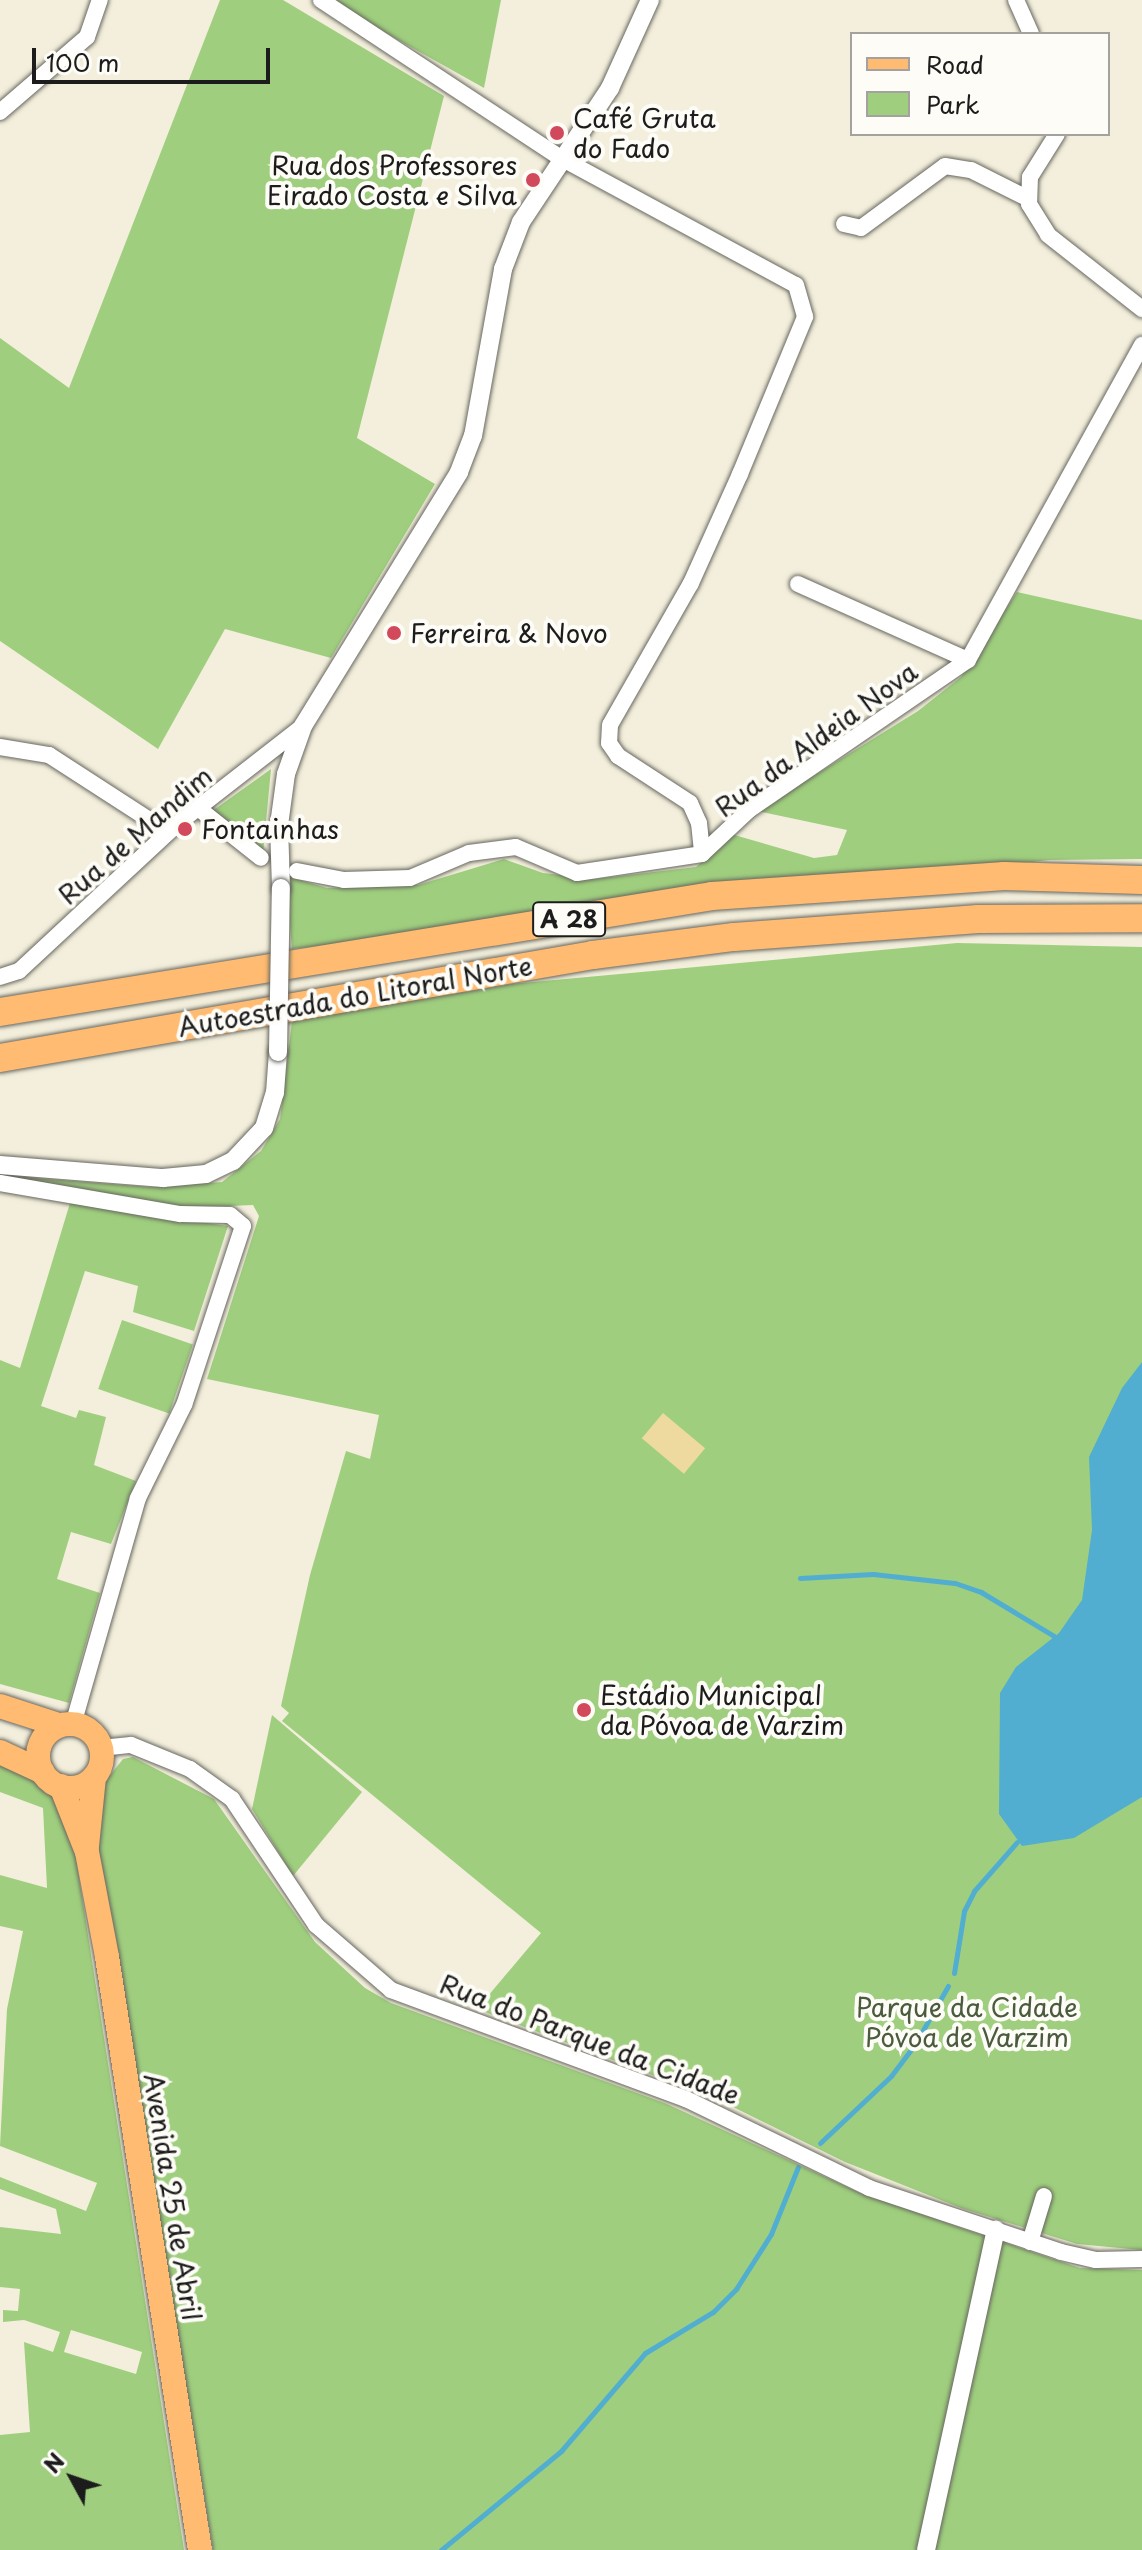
<!DOCTYPE html>
<meta charset="utf-8">
<style>
body{margin:0}
#map{position:relative;width:1142px;height:2550px;overflow:hidden;background:#f3efdc;font-family:"Playpen Sans",sans-serif}
div>[style]{position:absolute}
.green>*{inset:0;background:#9fcf7e;transform-origin:0 0}
.sand>*{inset:0;background:#eeda9e;transform-origin:0 0}
.water>*{inset:0;background:#52aed0}
.stream>*{height:5px;margin:-2.5px;padding:0 2.5px;transform-origin:2.5px;border-radius:2.5px;background:#52aed0}
.roads{filter:drop-shadow(0 0 2px #67665f) drop-shadow(0 0 2px #67665f)}
.minor>*{height:16px;margin:-8px;padding:0 8px;transform-origin:8px;border-radius:8px;background:#fff}
.tertiary>*{height:18px;margin:-9px;padding:0 9px;transform-origin:9px;border-radius:9px;background:#fff}
.primary>*{height:24px;margin:-12px;padding:0 12px;transform-origin:12px;border-radius:12px;background:#febb71}
.primary>.ring{margin:-12px;padding:0;box-sizing:content-box;background:none;border:24px solid #febb71;border-radius:50%}
.motorway>*{height:28px;margin:-14px;padding:0 14px;transform-origin:14px;border-radius:14px;background:#febb71}
.bridges{filter:drop-shadow(0 0 2px #67665f) drop-shadow(0 0 2px #67665f)}
.tertiary-bridge>*{height:18px;margin:-9px;padding:0 9px;transform-origin:9px;border-radius:9px;background:#fff}
.dots>*{width:22px;height:22px;translate:-50% -50%;box-sizing:border-box;border:4px solid #fdfcf7;border-radius:50%}
span{translate:-50% -50%;white-space:nowrap;text-align:center;line-height:1.15;-webkit-text-stroke:8px #fdfcf7;paint-order:stroke}
.shield-label span{padding:2px 6px;background:#fdfcf7;border:2px solid;border-radius:6px;-webkit-text-stroke-width:0}
.shield-label{font-size:24px;color:#1c1c1c;font-weight:700}
.poi-label{font-size:26px;color:#1c1c1c}
.left{translate:0 -50%;text-align:left}
.right{translate:-100% -50%;text-align:right}
.street-label{font-size:26px;color:#1c1c1c}
.park-label{font-size:26px;color:#4a5b3e}
.legend{position:absolute;left:850px;top:32px;width:260px;height:104px;box-sizing:border-box;background:#fdfcf7;border:2px solid #a3a29f;margin:0;padding:10px 14px;list-style:none;font-size:24px;color:#1c1c1c}
.legend li{display:flex;align-items:center;gap:16px;height:40px}
.legend b{width:40px;border:2px solid #a3a29f}
.north{position:absolute;left:32px;top:2438px;width:80px;height:80px;-webkit-text-stroke:6px #fdfcf7;paint-order:stroke;rotate:310deg;font-size:22px;font-weight:700;line-height:32px;text-align:center;color:#1c1c1c}
.north::after{content:'';display:block;margin:auto;width:28px;height:36px;background:#1c1c1c;clip-path:polygon(50% 0,100% 100%,50% 72%,0 100%)}
.scale{position:absolute;left:32px;top:48px;width:238px;height:36px;box-sizing:border-box;border:4px solid #1c1c1c;border-top:0;padding-left:10px;font-size:24px;line-height:28px;white-space:nowrap;color:#1c1c1c;-webkit-text-stroke:6px #fdfcf7;paint-order:stroke}
</style>
<div id="map">
<div class="green">
<div style="clip-path:polygon(220px 0,283px 0,444px 96px,357px 438px,435px 484px,331px 658px,225px 629px,158px 749px,0 641px,0 338px,69px 388px)"></div>
<div style="clip-path:polygon(327px 0,501px 0,484px 88px)"></div>
<div style="clip-path:polygon(1017px 592px,1142px 620px,1142px 859px,1049px 860px,292px 949px,286px 876px,327px 888px,418px 885px,504px 859px,543px 873px,595px 879px,696px 867px,731px 834px,814px 858px,837px 855px,847px 830px,757px 811px,918px 711px,961px 677px)"></div>
<div style="clip-path:polygon(271px 769px,263px 853px,211px 812px)"></div>
<div style="clip-path:polygon(957px 943px,1142px 947px,1142px 2250px,1077px 2244px,961px 2208px,845px 2162px,719px 2100px,477px 2009px,541px 1933px,282px 1721px,289px 1713px,281px 1706px,310px 1575px,346px 1451px,370px 1459px,379px 1415px,207px 1379px,259px 1216px,253px 1205px,184px 1208px,7px 1176px,151px 1187px,222px 1182px,261px 1151px,280px 1119px,292px 1021px,511px 984px)"></div>
<div style="clip-path:polygon(70px 1203px,228px 1226px,194px 1331px,133px 1312px,138px 1286px,85px 1271px,41px 1406px,76px 1418px,79px 1410px,106px 1417px,94px 1465px,136px 1481px,111px 1544px,71px 1532px,57px 1579px,100px 1593px,69px 1703px,0 1684px,0 1360px,20px 1368px)"></div>
<div style="left:122px;top:1320px;width:75px;height:73px;rotate:19deg"></div>
<div style="clip-path:polygon(272px 1715px,362px 1792px,293px 1876px,252px 1809px)"></div>
<div style="clip-path:polygon(133px 1757px,214px 1799px,315px 1942px,365px 1988px,391px 2003px,667px 2104px,860px 2193px,988px 2237px,917px 2550px,213px 2550px,96px 1850px,96px 1793px,123px 1759px)"></div>
<div style="clip-path:polygon(evenodd,0 1758px,29px 1774px,54px 1798px,71px 1826px,184px 2550px,0 2550px,0 2435px,30px 2432px,24px 2342px,53px 2352px,60px 2332px,24px 2320px,3px 2322px,3px 2310px,18px 2311px,20px 2289px,0 2287px,0 2227px,61px 2234px,56px 2209px,0 2189px,0 2177px,86px 2211px,97px 2183px,0 2146px,7px 2009px,23px 1931px,0 1926px,0 1875px,47px 1888px,43px 1808px,0 1792px,0 1758px,71px 2330px,142px 2352px,136px 2374px,64px 2352px,71px 2330px)"></div>
<div style="clip-path:polygon(1000px 2241px,1080px 2268px,1142px 2270px,1142px 2550px,934px 2550px)"></div>
</div>
<div class="sand">
<div style="left:663px;top:1413px;width:55px;height:33px;rotate:40deg"></div>
</div>
<div class="water">
<div style="clip-path:polygon(1142px 1362px,1142px 1797px,1074px 1838px,1022px 1846px,999px 1814px,1000px 1693px,1016px 1667px,1059px 1633px,1082px 1600px,1092px 1530px,1089px 1457px,1122px 1388px)"></div>
</div>
<div class="stream">
<div style="left:800px;top:1578px;width:73px;rotate:-3.1deg"></div>
<div style="left:873px;top:1574px;width:82px;rotate:6.3deg"></div>
<div style="left:955px;top:1583px;width:28px;rotate:19deg"></div>
<div style="left:981px;top:1592px;width:85px;rotate:31.1deg"></div>
<div style="left:954px;top:1973px;width:63px;rotate:-80.8deg"></div>
<div style="left:964px;top:1911px;width:22px;rotate:-63deg"></div>
<div style="left:974px;top:1891px;width:65px;rotate:-48.7deg"></div>
<div style="left:820px;top:2143px;width:98px;rotate:-43.3deg"></div>
<div style="left:891px;top:2076px;width:38px;rotate:-53deg"></div>
<div style="left:914px;top:2046px;width:69px;rotate:-60.5deg"></div>
<div style="left:441px;top:2550px;width:156px;rotate:-39.5deg"></div>
<div style="left:561px;top:2451px;width:129px;rotate:-49.4deg"></div>
<div style="left:645px;top:2353px;width:79px;rotate:-31.1deg"></div>
<div style="left:713px;top:2312px;width:33px;rotate:-45deg"></div>
<div style="left:736px;top:2289px;width:65px;rotate:-57.5deg"></div>
<div style="left:771px;top:2234px;width:72px;rotate:-68.1deg"></div>
</div>
<div class="roads">
<div class="minor">
<div style="left:321px;top:0;width:285px;rotate:33.4deg"></div>
<div style="left:559px;top:157px;width:269px;rotate:28.4deg"></div>
<div style="left:796px;top:285px;width:33px;rotate:74deg"></div>
<div style="left:805px;top:317px;width:170px;rotate:112.5deg"></div>
<div style="left:740px;top:474px;width:120px;rotate:114.2deg"></div>
<div style="left:691px;top:583px;width:163px;rotate:119.7deg"></div>
<div style="left:610px;top:725px;width:18px;rotate:93deg"></div>
<div style="left:609px;top:743px;width:16px;rotate:55deg"></div>
<div style="left:618px;top:756px;width:86px;rotate:33.1deg"></div>
<div style="left:690px;top:803px;width:22px;rotate:66deg"></div>
<div style="left:699px;top:823px;width:31px;rotate:84deg"></div>
<div style="left:1016px;top:0;width:37px;rotate:66deg"></div>
<div style="left:0;top:112px;width:115px;rotate:-40.8deg"></div>
<div style="left:87px;top:37px;width:39px;rotate:-71deg"></div>
<div style="left:1057px;top:134px;width:51px;rotate:122.1deg"></div>
<div style="left:1030px;top:177px;width:27px;rotate:92deg"></div>
<div style="left:1029px;top:204px;width:36px;rotate:58deg"></div>
<div style="left:1048px;top:235px;width:120px;rotate:38.2deg"></div>
<div style="left:844px;top:224px;width:17px;rotate:13deg"></div>
<div style="left:861px;top:228px;width:104px;rotate:-36.4deg"></div>
<div style="left:945px;top:166px;width:26px;rotate:9deg"></div>
<div style="left:971px;top:170px;width:65px;rotate:26.6deg"></div>
<div style="left:798px;top:584px;width:186px;rotate:24.1deg"></div>
<div style="left:0;top:747px;width:50px;rotate:9.3deg"></div>
<div style="left:49px;top:755px;width:142px;rotate:32.9deg"></div>
<div style="left:198px;top:808px;width:80px;rotate:38.4deg"></div>
<div style="left:297px;top:871px;width:48px;rotate:10.8deg"></div>
<div style="left:344px;top:880px;width:66px;rotate:-1.7deg"></div>
<div style="left:410px;top:878px;width:64px;rotate:-23deg"></div>
<div style="left:469px;top:853px;width:47px;rotate:-7.3deg"></div>
<div style="left:516px;top:847px;width:66px;rotate:23.1deg"></div>
<div style="left:577px;top:873px;width:126px;rotate:-8.6deg"></div>
<div style="left:702px;top:854px;width:64px;rotate:-43.1deg"></div>
<div style="left:749px;top:810px;width:265px;rotate:-34.4deg"></div>
<div style="left:968px;top:660px;width:360px;rotate:-61.1deg"></div>
<div style="left:0;top:977px;width:20px;rotate:-18deg"></div>
<div style="left:19px;top:971px;width:214px;rotate:-42.9deg"></div>
<div style="left:176px;top:825px;width:161px;rotate:-37.9deg"></div>
<div style="left:0;top:1183px;width:183px;rotate:9.8deg"></div>
<div style="left:180px;top:1214px;width:50px;rotate:1.1deg"></div>
<div style="left:230px;top:1215px;width:17px;rotate:40deg"></div>
<div style="left:243px;top:1226px;width:188px;rotate:108.2deg"></div>
<div style="left:184px;top:1405px;width:104px;rotate:116.3deg"></div>
<div style="left:138px;top:1498px;width:235px;rotate:106deg"></div>
<div style="left:101px;top:1748px;width:30px;rotate:-6deg"></div>
<div style="left:131px;top:1745px;width:64px;rotate:22.1deg"></div>
<div style="left:190px;top:1769px;width:52px;rotate:35.5deg"></div>
<div style="left:232px;top:1799px;width:151px;rotate:56.3deg"></div>
<div style="left:316px;top:1925px;width:99px;rotate:40.9deg"></div>
<div style="left:391px;top:1990px;width:314px;rotate:20.3deg"></div>
<div style="left:686px;top:2099px;width:203px;rotate:25.9deg"></div>
<div style="left:869px;top:2188px;width:202px;rotate:18.4deg"></div>
<div style="left:1061px;top:2252px;width:36px;rotate:13deg"></div>
<div style="left:1096px;top:2260px;width:46px;rotate:-1.2deg"></div>
<div style="left:1030px;top:2242px;width:48px;rotate:-73.1deg"></div>
</div>
<div class="tertiary">
<div style="left:281px;top:888px;width:63px;rotate:-91.8deg"></div>
<div style="left:279px;top:825px;width:51px;rotate:-82.2deg"></div>
<div style="left:286px;top:774px;width:51px;rotate:-70.5deg"></div>
<div style="left:303px;top:726px;width:298px;rotate:-58.4deg"></div>
<div style="left:459px;top:472px;width:39px;rotate:-69deg"></div>
<div style="left:473px;top:436px;width:170px;rotate:-79.8deg"></div>
<div style="left:503px;top:269px;width:50px;rotate:-69deg"></div>
<div style="left:521px;top:222px;width:161px;rotate:-56.4deg"></div>
<div style="left:610px;top:88px;width:97px;rotate:-65.6deg"></div>
<div style="left:0;top:1165px;width:164px;rotate:4.6deg"></div>
<div style="left:163px;top:1178px;width:43px;rotate:-5.3deg"></div>
<div style="left:206px;top:1174px;width:30px;rotate:-26deg"></div>
<div style="left:233px;top:1161px;width:45px;rotate:-46.8deg"></div>
<div style="left:264px;top:1128px;width:37px;rotate:-73deg"></div>
<div style="left:275px;top:1093px;width:41px;rotate:-85.8deg"></div>
<div style="left:926px;top:2550px;width:328px;rotate:-77.7deg"></div>
</div>
<div class="primary">
<div style="left:0;top:1706px;width:62px;rotate:17.9deg"></div>
<div class="ring" style="left:38px;top:1724px;width:40px;height:40px"></div>
<div style="left:0;top:1752px;width:47px;rotate:24.9deg"></div>
<div style="left:61px;top:1786px;width:71px;rotate:68.5deg"></div>
<div style="left:87px;top:1852px;width:107px;rotate:79.2deg"></div>
<div style="left:107px;top:1957px;width:600px;rotate:81.09deg"></div>
<div style="left:87px;top:1846px;width:69px;rotate:-84.2deg"></div>
</div>
<div class="motorway">
<div style="left:0;top:1012px;width:721px;rotate:-9.25deg"></div>
<div style="left:712px;top:896px;width:293px;rotate:-3.9deg"></div>
<div style="left:1004px;top:876px;width:138px;rotate:1.7deg"></div>
<div style="left:0;top:1058px;width:602px;rotate:-9.85deg"></div>
<div style="left:593px;top:955px;width:142px;rotate:-7.3deg"></div>
<div style="left:734px;top:937px;width:245px;rotate:-4.2deg"></div>
<div style="left:978px;top:919px;width:164px;rotate:-0.3deg"></div>
</div>
</div>
<div class="bridges">
<div class="tertiary-bridge">
<div style="left:278px;top:1052px;width:164px;rotate:-89deg"></div>
</div>
</div>
<div class="dots">
<div style="left:557px;top:133px;background:#d1495b"></div>
<div style="left:533px;top:180px;background:#d1495b"></div>
<div style="left:394px;top:633px;background:#d1495b"></div>
<div style="left:185px;top:829px;background:#d1495b"></div>
<div style="left:584px;top:1710px;background:#d1495b"></div>
</div>
<div class="shield-label">
<span style="left:569px;top:919px">A 28</span>
</div>
<div class="poi-label">
<span class="left" style="left:573px;top:133px">Café Gruta<br>do Fado</span>
<span class="right" style="left:517px;top:180px">Rua dos Professores<br>Eirado Costa e Silva</span>
<span class="left" style="left:410px;top:633px">Ferreira &amp; Novo</span>
<span class="left" style="left:201px;top:829px">Fontainhas</span>
<span class="left" style="left:600px;top:1710px">Estádio Municipal<br>da Póvoa de Varzim</span>
</div>
<div class="street-label">
<span style="left:816px;top:739px;rotate:-36deg">Rua da Aldeia Nova</span>
<span style="left:135px;top:835px;rotate:-41deg">Rua de Mandim</span>
<span style="left:355px;top:996px;rotate:-10deg">Autoestrada do Litoral Norte</span>
<span style="left:590px;top:2039px;rotate:21deg">Rua do Parque da Cidade</span>
<span style="left:173px;top:2197px;rotate:81deg">Avenida 25 de Abril</span>
</div>
<div class="park-label">
<span style="left:967px;top:2022px">Parque da Cidade<br>Póvoa de Varzim</span>
</div>
<ul class="legend">
<li><b style="height:10px;background:#febb71"></b>Road</li>
<li><b style="height:22px;background:#9fcf7e"></b>Park</li>
</ul>
<div class="north">N</div>
<div class="scale">100 m</div>
</div>
